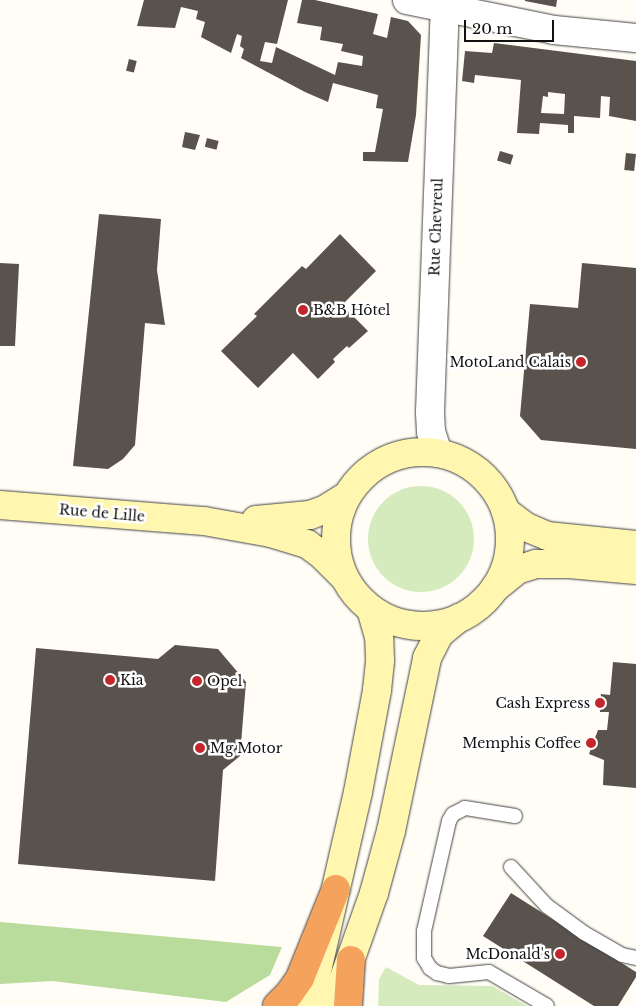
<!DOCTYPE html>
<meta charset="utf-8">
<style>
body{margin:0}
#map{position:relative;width:636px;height:1006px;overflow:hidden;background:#fffdf5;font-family:"Libre Baskerville",serif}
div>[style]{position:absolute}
.green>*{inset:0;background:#d5ebbd}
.round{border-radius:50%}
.forest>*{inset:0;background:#b9dc9c}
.building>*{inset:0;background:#5a524d;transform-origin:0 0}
.roads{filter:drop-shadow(0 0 1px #444) drop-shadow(0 0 1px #444)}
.lane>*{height:14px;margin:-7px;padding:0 7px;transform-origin:7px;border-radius:7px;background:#fff}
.street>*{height:28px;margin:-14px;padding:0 14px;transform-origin:14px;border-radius:14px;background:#fff}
.secondary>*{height:28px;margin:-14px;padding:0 14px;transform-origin:14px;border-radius:14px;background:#fff6b0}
.secondary>.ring{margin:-14px;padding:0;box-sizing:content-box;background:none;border:28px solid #fff6b0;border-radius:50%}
.highway>*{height:28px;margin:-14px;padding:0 14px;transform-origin:14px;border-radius:14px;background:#f5a25d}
.dots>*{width:14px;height:14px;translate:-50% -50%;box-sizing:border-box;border:2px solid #fff;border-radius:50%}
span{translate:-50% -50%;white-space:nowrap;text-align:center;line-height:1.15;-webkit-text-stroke:5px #fff;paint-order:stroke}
.street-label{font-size:14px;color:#111}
.poi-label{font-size:14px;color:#111}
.left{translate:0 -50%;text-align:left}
.right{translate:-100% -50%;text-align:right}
.scale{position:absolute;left:464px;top:20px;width:90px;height:22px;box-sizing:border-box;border:2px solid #111;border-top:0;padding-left:6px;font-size:15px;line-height:18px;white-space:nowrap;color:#111;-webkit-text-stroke:4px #fff;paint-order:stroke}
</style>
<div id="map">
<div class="green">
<div class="round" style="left:368px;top:486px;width:106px;height:106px"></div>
<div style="clip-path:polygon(386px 967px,419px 985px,492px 986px,527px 1006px,378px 1006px,379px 979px)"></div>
</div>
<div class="forest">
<div style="clip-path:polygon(0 922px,205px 940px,282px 947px,270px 975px,226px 1002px,52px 981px,0 984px)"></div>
</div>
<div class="building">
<div style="clip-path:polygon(144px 0,288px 0,277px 44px,265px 42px,260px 61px,272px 63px,276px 47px,335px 75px,338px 62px,362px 66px,363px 56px,341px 51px,343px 44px,320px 40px,322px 27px,297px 23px,302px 0,315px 0,378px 14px,373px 34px,387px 38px,391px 17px,408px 21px,421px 35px,416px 115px,408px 162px,363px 161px,363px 152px,375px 152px,383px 109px,376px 108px,378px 95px,333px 83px,328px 102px,305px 92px,241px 58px,244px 49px,240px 46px,242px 36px,237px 34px,231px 53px,201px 37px,205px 22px,196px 19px,198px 11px,181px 7px,175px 28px,137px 26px)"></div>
<div style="clip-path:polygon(525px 0,557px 0,556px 7px,525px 1px)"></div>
<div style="clip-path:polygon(evenodd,494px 43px,636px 61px,636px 121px,609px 116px,610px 97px,601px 96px,600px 118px,574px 116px,574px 133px,568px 133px,568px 125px,540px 123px,539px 134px,517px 133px,521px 80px,475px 75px,474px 83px,462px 81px,465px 51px,492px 53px,494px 43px,548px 92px,565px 94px,564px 114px,541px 113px,543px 96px,548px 97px,548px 92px)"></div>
<div style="left:129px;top:59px;width:8px;height:12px;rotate:14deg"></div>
<div style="clip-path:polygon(185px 132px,200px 135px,195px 150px,182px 147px)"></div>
<div style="left:207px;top:138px;width:12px;height:9px;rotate:14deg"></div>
<div style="left:500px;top:151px;width:14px;height:10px;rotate:17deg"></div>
<div style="left:626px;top:153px;width:10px;height:17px;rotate:6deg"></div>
<div style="clip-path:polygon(99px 214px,161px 219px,157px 270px,165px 325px,145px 323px,135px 445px,123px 459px,108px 469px,73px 466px)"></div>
<div style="clip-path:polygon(340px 234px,376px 271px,342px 305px,368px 331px,349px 348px,347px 346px,333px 359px,335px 362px,318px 379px,293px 353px,258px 388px,221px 351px,257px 316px,254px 314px,302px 266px,306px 269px)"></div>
<div style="clip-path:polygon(0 263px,19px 264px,15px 346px,0 346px)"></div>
<div style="clip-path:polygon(582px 263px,636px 268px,636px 449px,541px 440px,520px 416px,530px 304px,578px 308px)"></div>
<div style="clip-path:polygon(175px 645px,218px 649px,246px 682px,240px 756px,223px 770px,215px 881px,18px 864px,36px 648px,158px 659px)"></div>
<div style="clip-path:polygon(613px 662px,636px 664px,636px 788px,603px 785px,604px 760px,589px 754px,598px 730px,607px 730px,609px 712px,600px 712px,600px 703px,601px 694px,610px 695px)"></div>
<div style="clip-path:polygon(511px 893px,636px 972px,636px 977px,618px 1006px,594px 1006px,483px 936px)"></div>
</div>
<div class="roads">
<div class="lane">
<div style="left:515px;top:816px;width:51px;rotate:-170.9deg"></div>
<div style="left:465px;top:808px;width:13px;rotate:153deg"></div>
<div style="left:453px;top:814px;width:8px;rotate:120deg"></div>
<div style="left:449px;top:821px;width:113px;rotate:102.8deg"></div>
<div style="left:424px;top:931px;width:27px;rotate:90deg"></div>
<div style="left:424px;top:958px;width:12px;rotate:59deg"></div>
<div style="left:430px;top:968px;width:9px;rotate:36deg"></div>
<div style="left:437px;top:973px;width:12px;rotate:14deg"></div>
<div style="left:449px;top:976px;width:40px;rotate:-5.7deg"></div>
<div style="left:489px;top:972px;width:67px;rotate:30.4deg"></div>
<div style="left:511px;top:867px;width:53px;rotate:47.3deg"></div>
<div style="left:547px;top:906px;width:46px;rotate:36.1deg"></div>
<div style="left:584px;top:933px;width:44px;rotate:30.1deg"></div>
<div style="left:622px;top:955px;width:14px;rotate:12deg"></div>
</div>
<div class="street">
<div style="left:407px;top:0;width:150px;rotate:11.5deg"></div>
<div style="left:554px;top:30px;width:82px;rotate:5.6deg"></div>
<div style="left:438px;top:453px;width:22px;rotate:-108deg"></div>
<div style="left:431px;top:432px;width:20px;rotate:-93deg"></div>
<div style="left:430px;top:412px;width:412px;rotate:-87.9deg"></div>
</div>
<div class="secondary">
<div class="ring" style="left:336px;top:452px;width:146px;height:146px"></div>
<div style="left:0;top:505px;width:205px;rotate:4.5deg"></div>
<div style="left:204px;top:521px;width:68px;rotate:10.2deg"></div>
<div style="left:271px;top:533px;width:38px;rotate:17deg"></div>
<div style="left:307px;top:544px;width:17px;rotate:36deg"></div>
<div style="left:321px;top:554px;width:31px;rotate:45deg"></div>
<div style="left:506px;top:512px;width:25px;rotate:37deg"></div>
<div style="left:526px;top:527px;width:23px;rotate:23deg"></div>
<div style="left:547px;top:536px;width:89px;rotate:5.8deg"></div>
<div style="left:256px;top:520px;width:54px;rotate:-5.3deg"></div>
<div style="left:310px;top:515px;width:15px;rotate:-20deg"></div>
<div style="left:324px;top:510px;width:25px;rotate:-32deg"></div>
<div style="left:495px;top:588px;width:28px;rotate:-39deg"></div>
<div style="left:517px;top:570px;width:20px;rotate:-18deg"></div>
<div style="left:536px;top:564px;width:33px"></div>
<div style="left:569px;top:564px;width:67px;rotate:5.1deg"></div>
<div style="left:309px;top:1006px;width:220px;rotate:-77.1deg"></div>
<div style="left:358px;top:792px;width:104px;rotate:-79.4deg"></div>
<div style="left:377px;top:690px;width:30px;rotate:-84deg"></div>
<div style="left:380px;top:660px;width:23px;rotate:-92deg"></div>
<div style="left:379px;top:637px;width:29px;rotate:-106deg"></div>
<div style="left:334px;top:1006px;width:120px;rotate:-70.5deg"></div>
<div style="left:374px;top:893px;width:64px;rotate:-74.7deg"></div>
<div style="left:391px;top:831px;width:177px;rotate:-78.2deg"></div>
<div style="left:427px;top:658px;width:27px;rotate:-63deg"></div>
<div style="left:439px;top:634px;width:26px;rotate:-39deg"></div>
</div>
<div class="highway">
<div style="left:277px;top:1006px;width:17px;rotate:-45deg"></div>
<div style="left:289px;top:994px;width:19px;rotate:-55deg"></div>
<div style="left:300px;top:978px;width:96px;rotate:-68deg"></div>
<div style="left:348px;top:1006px;width:46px;rotate:-86.3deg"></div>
</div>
</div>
<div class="dots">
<div style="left:303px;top:310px;background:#c4262e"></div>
<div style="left:581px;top:362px;background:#c4262e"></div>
<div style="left:110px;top:680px;background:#c4262e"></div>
<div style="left:197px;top:681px;background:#c4262e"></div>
<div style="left:600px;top:703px;background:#c4262e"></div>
<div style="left:591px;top:743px;background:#c4262e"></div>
<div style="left:200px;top:748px;background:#c4262e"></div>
<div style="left:560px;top:954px;background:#c4262e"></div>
</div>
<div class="street-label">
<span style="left:436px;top:227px;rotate:-88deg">Rue Chevreul</span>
<span style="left:102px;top:513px;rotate:5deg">Rue de Lille</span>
</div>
<div class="poi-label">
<span class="left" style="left:313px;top:310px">B&amp;B Hôtel</span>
<span class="right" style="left:571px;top:362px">MotoLand Calais</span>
<span class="left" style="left:120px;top:680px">Kia</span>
<span class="left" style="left:207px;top:681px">Opel</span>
<span class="right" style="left:590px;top:703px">Cash Express</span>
<span class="right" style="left:581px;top:743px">Memphis Coffee</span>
<span class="left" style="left:210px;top:748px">Mg Motor</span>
<span class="right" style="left:550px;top:954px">McDonald's</span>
</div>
<div class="scale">20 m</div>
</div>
